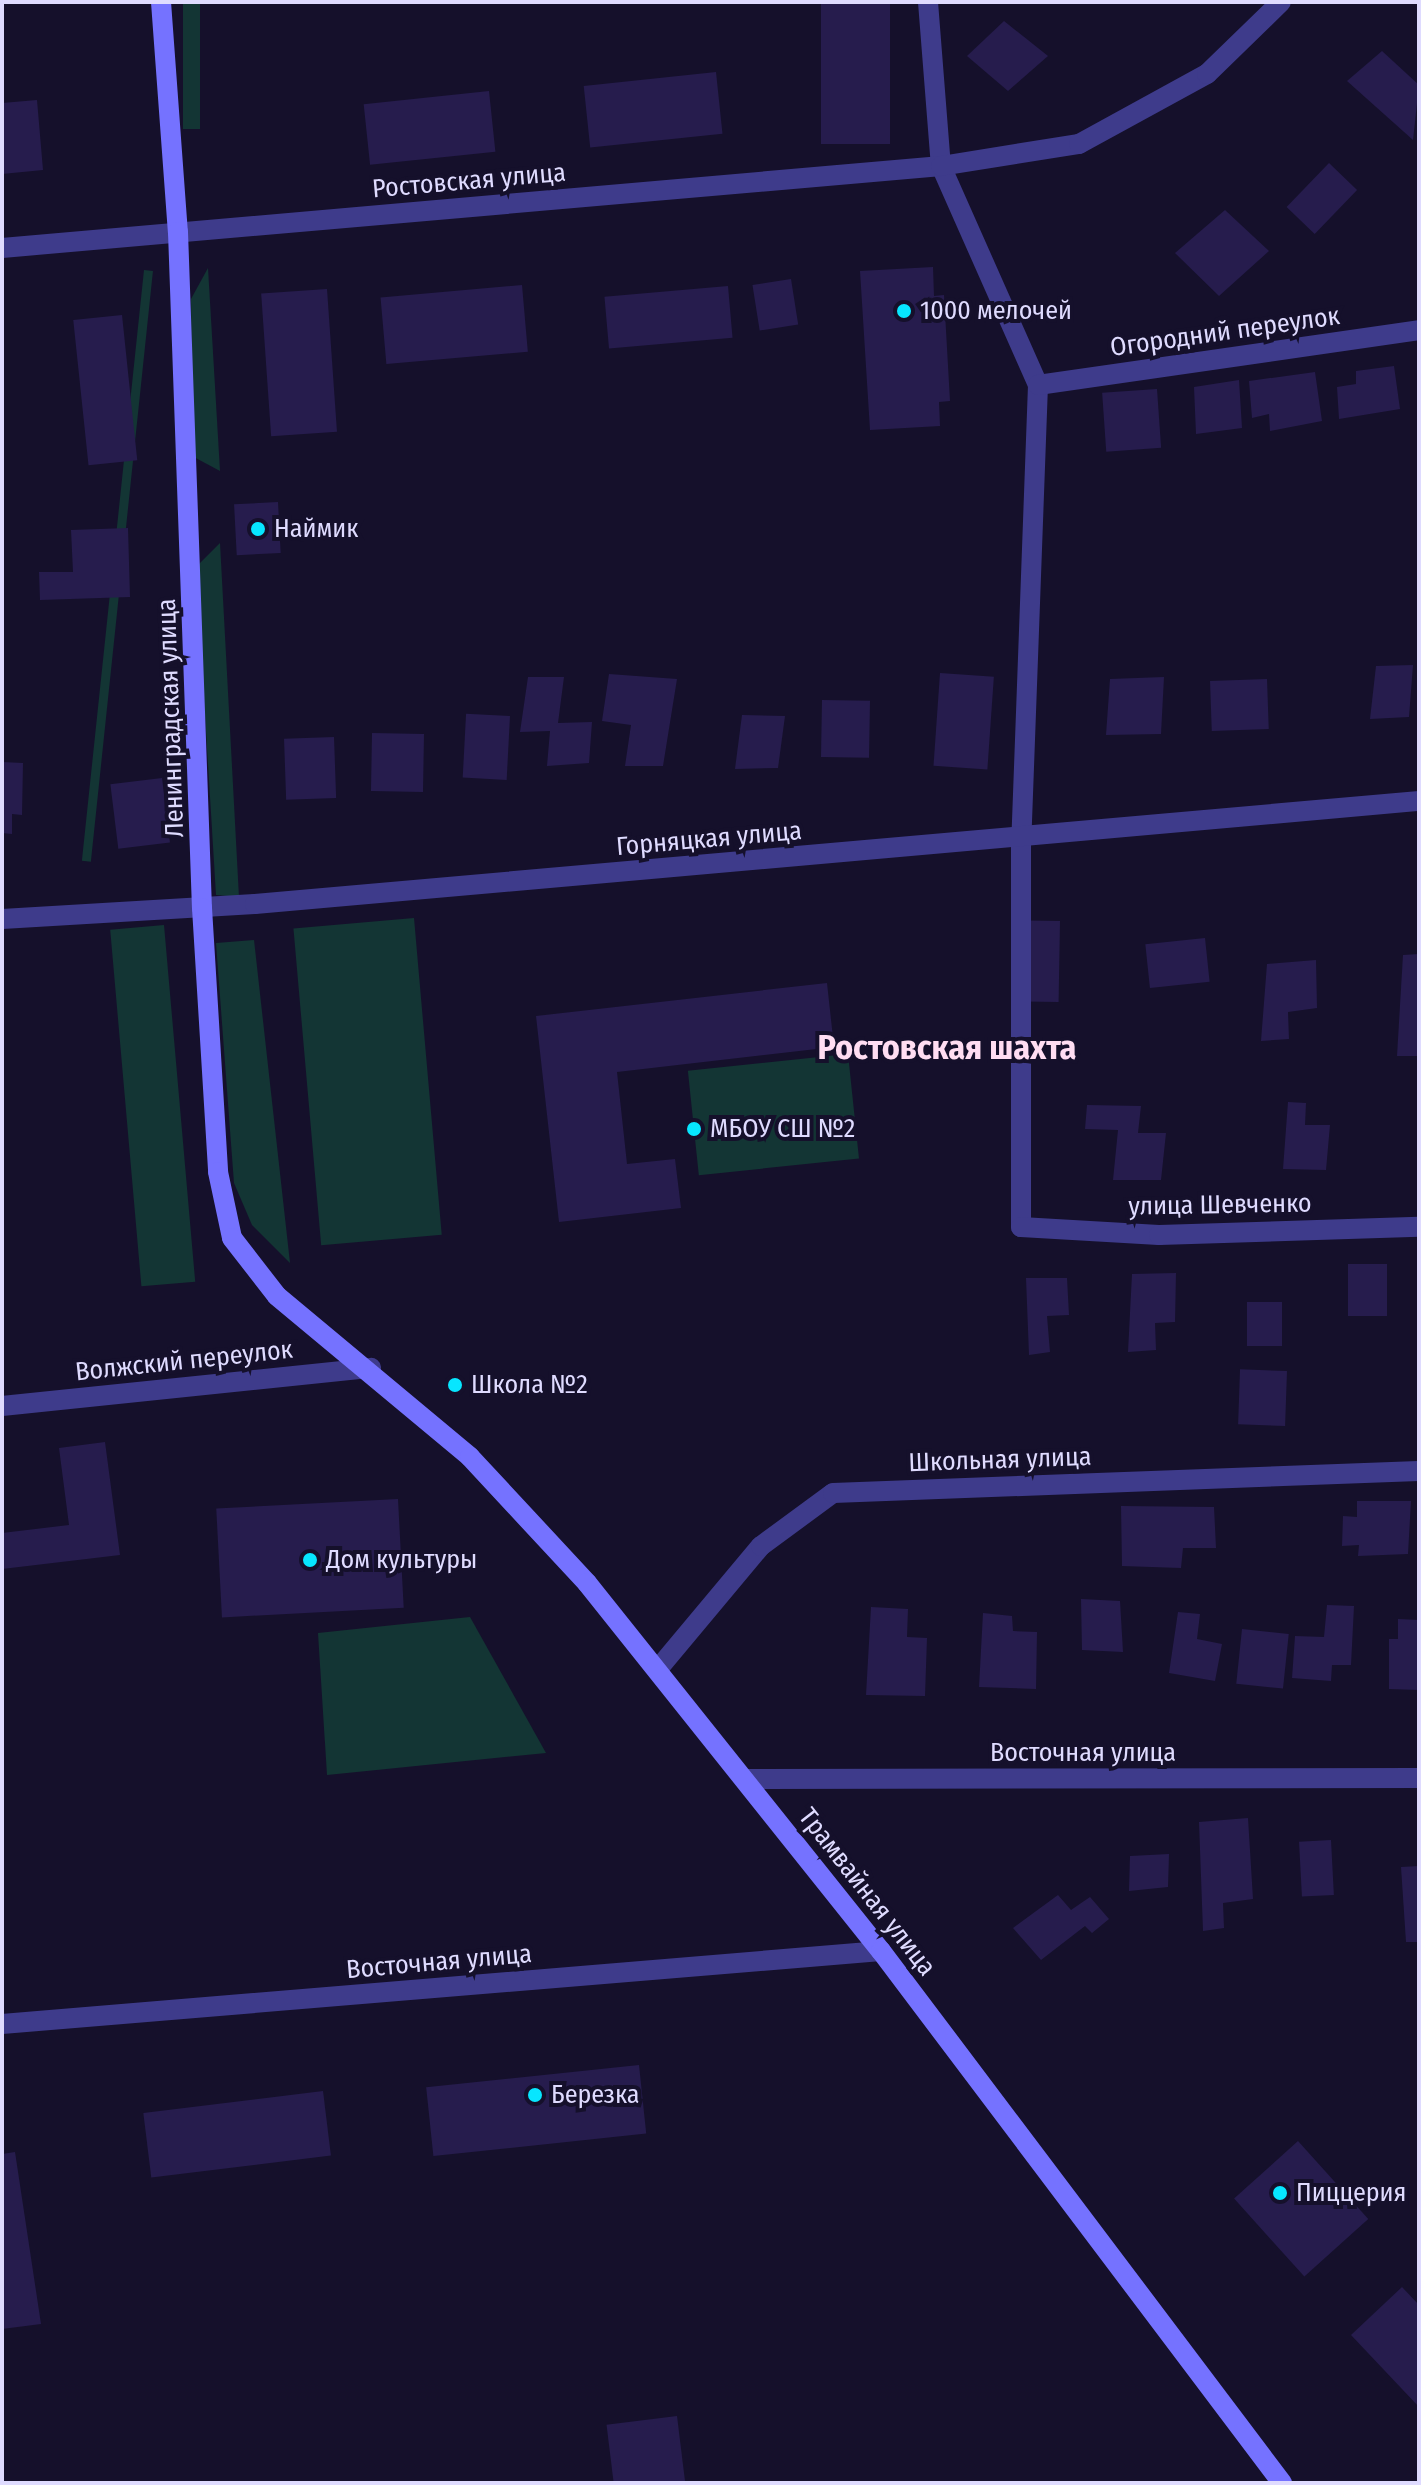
<!DOCTYPE html>
<meta charset="utf-8">
<style>
body{margin:0}
#map{position:relative;width:1421px;height:2485px;overflow:hidden;background:#15102b;font-family:"Fira Sans Condensed",sans-serif}
div>[style]{position:absolute}
.green>*{inset:0;background:#133534;transform-origin:0 0}
.building>*{inset:0;background:#261c4d;transform-origin:0 0}
.street>*{height:20px;margin:-10px;padding:0 10px;transform-origin:10px;border-radius:10px;background:#3e3b8b}
.secondary>*{height:20px;margin:-10px;padding:0 10px;transform-origin:10px;border-radius:10px;background:#7572ff}
.dots>*{width:22px;height:22px;translate:-50% -50%;box-sizing:border-box;border:4px solid #15102b;border-radius:50%}
span{translate:-50% -50%;white-space:nowrap;text-align:center;line-height:1.15;-webkit-text-stroke:8px #15102b;paint-order:stroke}
.street-label{font-size:26px;color:#dfdbff}
.poi-label{font-size:26px;color:#dfdbff}
.left{translate:0 -50%;text-align:left}
.district-label{font-size:34px;color:#ffddf2;font-weight:700}
.frame{position:absolute;inset:0;border:4px solid #dfdbff;pointer-events:none}
</style>
<div id="map">
<div class="green">
<div style="left:183px;top:2px;width:17px;height:127px"></div>
<div style="clip-path:polygon(208px 268px,220px 471px,192px 456px,191px 299px)"></div>
<div style="left:144px;top:270px;width:9px;height:594px;rotate:6deg"></div>
<div style="clip-path:polygon(220px 543px,239px 897px,216px 895px,196px 567px)"></div>
<div style="left:414px;top:918px;width:318px;height:121px;rotate:85deg"></div>
<div style="left:164px;top:925px;width:358px;height:54px;rotate:85deg"></div>
<div style="clip-path:polygon(254px 940px,290px 1263px,252px 1225px,234px 1183px,216px 943px)"></div>
<div style="left:848px;top:1054px;width:105px;height:161px;rotate:84deg"></div>
<div style="clip-path:polygon(470px 1617px,546px 1753px,327px 1775px,318px 1633px)"></div>
</div>
<div class="building">
<div style="left:821px;top:2px;width:69px;height:142px"></div>
<div style="clip-path:polygon(1004px 21px,1048px 56px,1008px 91px,967px 56px)"></div>
<div style="clip-path:polygon(1382px 51px,1419px 85px,1413px 140px,1347px 81px)"></div>
<div style="left:716px;top:72px;width:62px;height:133px;rotate:84deg"></div>
<div style="left:489px;top:91px;width:61px;height:126px;rotate:84deg"></div>
<div style="clip-path:polygon(37px 100px,43px 170px,2px 174px,2px 103px)"></div>
<div style="left:1329px;top:163px;width:39px;height:61px;rotate:44deg"></div>
<div style="clip-path:polygon(1225px 210px,1269px 251px,1219px 296px,1175px 253px)"></div>
<div style="clip-path:polygon(933px 267px,934px 296px,944px 295px,950px 401px,939px 402px,940px 426px,870px 430px,860px 271px)"></div>
<div style="left:791px;top:279px;width:46px;height:39px;rotate:81deg"></div>
<div style="left:522px;top:285px;width:67px;height:142px;rotate:85deg"></div>
<div style="left:728px;top:286px;width:52px;height:124px;rotate:85deg"></div>
<div style="left:327px;top:289px;width:143px;height:66px;rotate:86deg"></div>
<div style="left:122px;top:315px;width:146px;height:49px;rotate:84deg"></div>
<div style="clip-path:polygon(1394px 366px,1400px 409px,1339px 419px,1337px 387px,1356px 384px,1356px 371px)"></div>
<div style="clip-path:polygon(1315px 372px,1322px 421px,1270px 431px,1269px 414px,1252px 418px,1249px 381px)"></div>
<div style="clip-path:polygon(1239px 380px,1242px 428px,1196px 434px,1194px 387px)"></div>
<div style="left:1157px;top:389px;width:59px;height:55px;rotate:86deg"></div>
<div style="left:278px;top:502px;width:51px;height:44px;rotate:87deg"></div>
<div style="clip-path:polygon(128px 528px,130px 597px,40px 600px,39px 572px,73px 572px,71px 530px)"></div>
<div style="clip-path:polygon(1413px 665px,1409px 717px,1370px 719px,1376px 666px)"></div>
<div style="left:940px;top:673px;width:54px;height:93px;rotate:4deg"></div>
<div style="clip-path:polygon(609px 674px,677px 679px,663px 766px,625px 766px,631px 725px,602px 721px)"></div>
<div style="clip-path:polygon(528px 677px,564px 677px,558px 723px,592px 722px,589px 763px,547px 766px,550px 731px,520px 732px)"></div>
<div style="clip-path:polygon(1164px 677px,1161px 734px,1106px 735px,1110px 679px)"></div>
<div style="left:1267px;top:679px;width:50px;height:57px;rotate:88deg"></div>
<div style="left:822px;top:700px;width:48px;height:57px;rotate:1deg"></div>
<div style="clip-path:polygon(742px 715px,785px 716px,778px 768px,735px 769px)"></div>
<div style="left:510px;top:716px;width:64px;height:44px;rotate:93deg"></div>
<div style="left:424px;top:734px;width:58px;height:52px;rotate:91deg"></div>
<div style="left:334px;top:737px;width:61px;height:50px;rotate:88deg"></div>
<div style="clip-path:polygon(2px 762px,23px 763px,22px 815px,12px 814px,12px 834px,2px 833px)"></div>
<div style="left:162px;top:778px;width:65px;height:52px;rotate:83deg"></div>
<div style="left:1060px;top:921px;width:81px;height:33px;rotate:91deg"></div>
<div style="left:1205px;top:938px;width:44px;height:60px;rotate:84deg"></div>
<div style="clip-path:polygon(1419px 954px,1419px 1056px,1397px 1056px,1403px 955px)"></div>
<div style="clip-path:polygon(1316px 960px,1317px 1008px,1288px 1012px,1289px 1039px,1261px 1041px,1267px 964px)"></div>
<div style="clip-path:polygon(827px 983px,834px 1047px,617px 1072px,627px 1164px,675px 1159px,681px 1208px,559px 1222px,536px 1016px)"></div>
<div style="clip-path:polygon(1288px 1102px,1306px 1103px,1305px 1125px,1330px 1125px,1326px 1170px,1283px 1169px)"></div>
<div style="clip-path:polygon(1087px 1105px,1141px 1106px,1138px 1133px,1166px 1133px,1161px 1180px,1113px 1180px,1118px 1130px,1085px 1129px)"></div>
<div style="left:1348px;top:1264px;width:39px;height:52px"></div>
<div style="clip-path:polygon(1176px 1273px,1175px 1322px,1155px 1323px,1156px 1350px,1128px 1352px,1132px 1274px)"></div>
<div style="clip-path:polygon(1026px 1278px,1067px 1278px,1069px 1315px,1047px 1316px,1050px 1352px,1029px 1355px)"></div>
<div style="left:1247px;top:1302px;width:35px;height:44px"></div>
<div style="left:1287px;top:1371px;width:55px;height:47px;rotate:92deg"></div>
<div style="clip-path:polygon(105px 1442px,120px 1555px,2px 1569px,2px 1533px,69px 1525px,59px 1448px)"></div>
<div style="left:398px;top:1499px;width:109px;height:182px;rotate:87deg"></div>
<div style="clip-path:polygon(1357px 1501px,1411px 1501px,1408px 1554px,1358px 1556px,1359px 1545px,1342px 1546px,1343px 1516px,1357px 1517px)"></div>
<div style="clip-path:polygon(1121px 1506px,1214px 1507px,1216px 1548px,1183px 1548px,1181px 1568px,1122px 1566px)"></div>
<div style="clip-path:polygon(1081px 1599px,1120px 1601px,1123px 1652px,1082px 1650px)"></div>
<div style="clip-path:polygon(1327px 1605px,1354px 1606px,1351px 1665px,1332px 1665px,1331px 1681px,1292px 1678px,1295px 1636px,1324px 1637px)"></div>
<div style="clip-path:polygon(871px 1607px,908px 1609px,907px 1637px,927px 1638px,925px 1696px,866px 1695px)"></div>
<div style="clip-path:polygon(1178px 1612px,1200px 1614px,1197px 1639px,1222px 1644px,1215px 1681px,1169px 1673px)"></div>
<div style="clip-path:polygon(983px 1613px,1012px 1616px,1013px 1631px,1037px 1632px,1036px 1689px,979px 1687px)"></div>
<div style="clip-path:polygon(1398px 1619px,1419px 1620px,1419px 1690px,1389px 1689px,1389px 1639px,1398px 1639px)"></div>
<div style="left:1242px;top:1629px;width:47px;height:55px;rotate:6deg"></div>
<div style="clip-path:polygon(1248px 1818px,1253px 1899px,1223px 1903px,1224px 1928px,1203px 1931px,1199px 1822px)"></div>
<div style="left:1331px;top:1840px;width:55px;height:32px;rotate:87deg"></div>
<div style="clip-path:polygon(1169px 1854px,1168px 1887px,1129px 1891px,1130px 1856px)"></div>
<div style="clip-path:polygon(1419px 1866px,1419px 1942px,1406px 1942px,1401px 1867px)"></div>
<div style="clip-path:polygon(1058px 1895px,1071px 1910px,1090px 1897px,1109px 1919px,1092px 1933px,1085px 1926px,1041px 1960px,1013px 1928px)"></div>
<div style="left:639px;top:2065px;width:69px;height:214px;rotate:84deg"></div>
<div style="left:323px;top:2091px;width:65px;height:181px;rotate:83deg"></div>
<div style="left:1298px;top:2141px;width:105px;height:86px;rotate:48deg"></div>
<div style="clip-path:polygon(15px 2152px,41px 2324px,2px 2329px,2px 2154px)"></div>
<div style="clip-path:polygon(1402px 2287px,1419px 2305px,1419px 2407px,1351px 2335px)"></div>
<div style="left:677px;top:2416px;width:67px;height:71px;rotate:83deg"></div>
</div>
<div class="street">
<div style="left:928px;top:2px;width:165px;rotate:85.5deg"></div>
<div style="left:941px;top:166px;width:240px;rotate:66.1deg"></div>
<div style="left:1038px;top:385px;width:454px;rotate:92.1deg"></div>
<div style="left:1021px;top:839px;width:388px;rotate:90deg"></div>
<div style="left:1021px;top:1227px;width:138px;rotate:3.3deg"></div>
<div style="left:1159px;top:1235px;width:260px;rotate:-1.8deg"></div>
<div style="left:2px;top:248px;width:943px;rotate:-4.99deg"></div>
<div style="left:941px;top:166px;width:140px;rotate:-9.1deg"></div>
<div style="left:1079px;top:144px;width:146px;rotate:-28.7deg"></div>
<div style="left:1207px;top:74px;width:103px;rotate:-44.2deg"></div>
<div style="left:1038px;top:385px;width:385px;rotate:-8.2deg"></div>
<div style="left:2px;top:919px;width:253px;rotate:-3.4deg"></div>
<div style="left:255px;top:904px;width:1169px;rotate:-5.06deg"></div>
<div style="left:2px;top:1406px;width:371px;rotate:-5.9deg"></div>
<div style="left:658px;top:1669px;width:160px;rotate:-50.1deg"></div>
<div style="left:761px;top:1546px;width:89px;rotate:-36.4deg"></div>
<div style="left:833px;top:1493px;width:586px;rotate:-2.15deg"></div>
<div style="left:747px;top:1779px;width:672px;rotate:-0.09deg"></div>
<div style="left:2px;top:2024px;width:882px;rotate:-4.75deg"></div>
</div>
<div class="secondary">
<div style="left:161px;top:2px;width:231px;rotate:85.8deg"></div>
<div style="left:178px;top:232px;width:676px;rotate:87.97deg"></div>
<div style="left:202px;top:908px;width:264px;rotate:86.5deg"></div>
<div style="left:218px;top:1172px;width:67px;rotate:78deg"></div>
<div style="left:232px;top:1238px;width:73px;rotate:52.2deg"></div>
<div style="left:277px;top:1296px;width:251px;rotate:39.8deg"></div>
<div style="left:470px;top:1457px;width:172px;rotate:47.1deg"></div>
<div style="left:587px;top:1583px;width:471px;rotate:51.4deg"></div>
<div style="left:881px;top:1951px;width:666px;rotate:52.99deg"></div>
</div>
<div class="dots">
<div style="left:904px;top:311px;background:#07e6ff"></div>
<div style="left:258px;top:529px;background:#07e6ff"></div>
<div style="left:694px;top:1129px;background:#07e6ff"></div>
<div style="left:455px;top:1385px;background:#07e6ff"></div>
<div style="left:310px;top:1560px;background:#07e6ff"></div>
<div style="left:535px;top:2095px;background:#07e6ff"></div>
<div style="left:1280px;top:2193px;background:#07e6ff"></div>
</div>
<div class="street-label">
<span style="left:469px;top:181px;rotate:-5deg">Ростовская улица</span>
<span style="left:1225px;top:332px;rotate:-8deg">Огородний переулок</span>
<span style="left:171px;top:718px;rotate:-92deg">Ленинградская улица</span>
<span style="left:709px;top:839px;rotate:-5deg">Горняцкая улица</span>
<span style="left:1220px;top:1205px;rotate:-1deg">улица Шевченко</span>
<span style="left:184px;top:1361px;rotate:-6deg">Волжский переулок</span>
<span style="left:1000px;top:1460px;rotate:-2deg">Школьная улица</span>
<span style="left:1083px;top:1753px">Восточная улица</span>
<span style="left:867px;top:1892px;rotate:52deg">Трамвайная улица</span>
<span style="left:439px;top:1962px;rotate:-5deg">Восточная улица</span>
</div>
<div class="poi-label">
<span class="left" style="left:920px;top:311px">1000 мелочей</span>
<span class="left" style="left:274px;top:529px">Наймик</span>
<span class="left" style="left:710px;top:1129px">МБОУ СШ №2</span>
<span class="left" style="left:471px;top:1385px">Школа №2</span>
<span class="left" style="left:326px;top:1560px">Дом культуры</span>
<span class="left" style="left:551px;top:2095px">Березка</span>
<span class="left" style="left:1296px;top:2193px">Пиццерия</span>
</div>
<div class="district-label">
<span style="left:947px;top:1048px">Ростовская шахта</span>
</div>
<div class="frame"></div>
</div>
